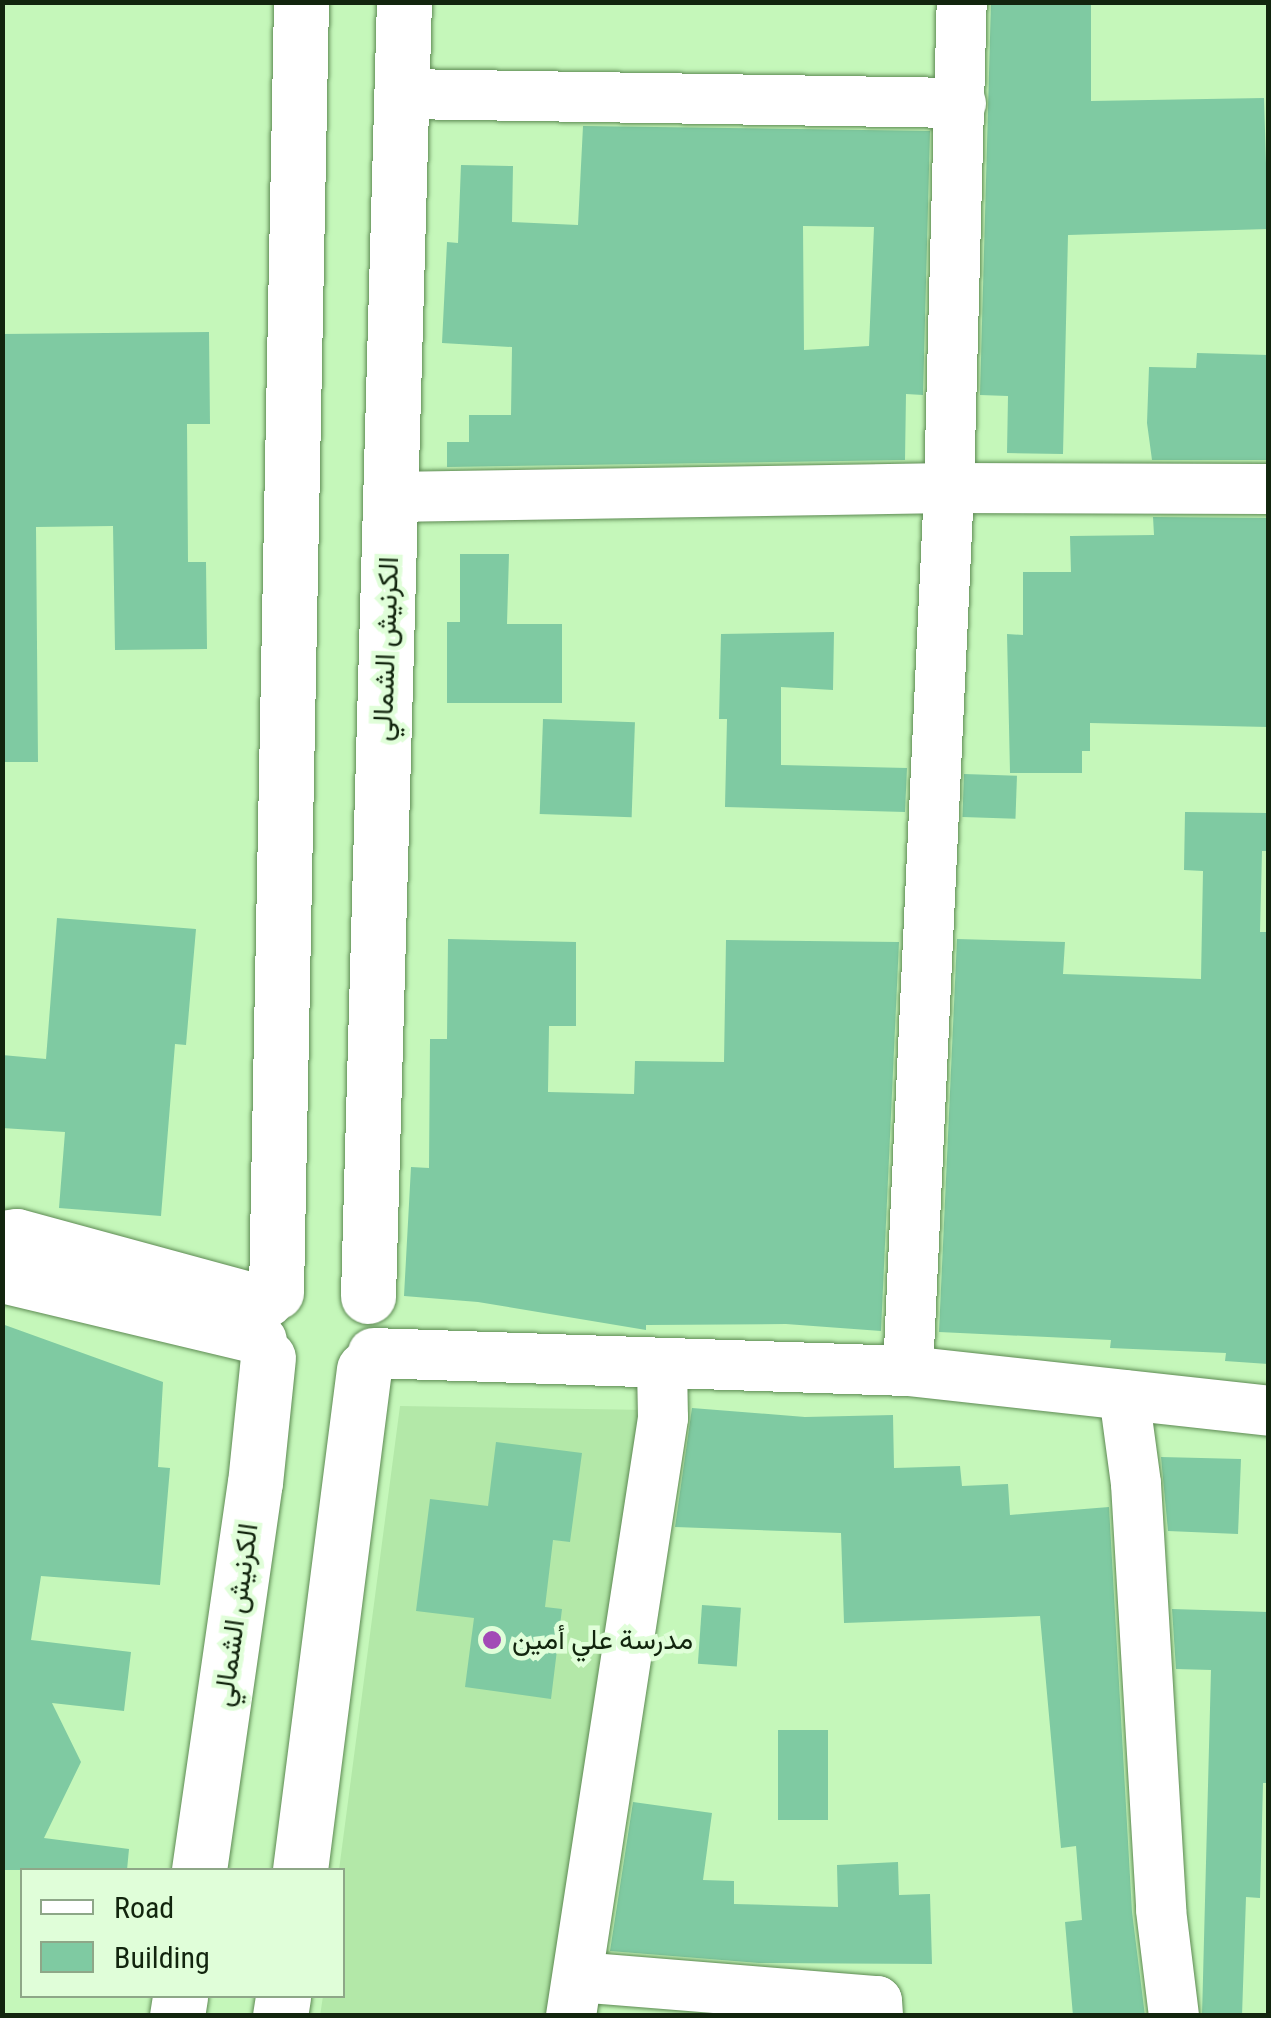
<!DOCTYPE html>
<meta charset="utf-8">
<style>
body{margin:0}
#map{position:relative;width:1271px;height:2018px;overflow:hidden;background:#c5f7ba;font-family:"Roboto Condensed",Vazirmatn,sans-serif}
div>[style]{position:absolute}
.built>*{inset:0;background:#b3e8a8}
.building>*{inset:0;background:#7fcaa2;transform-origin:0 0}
.roads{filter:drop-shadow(0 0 2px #5d8a53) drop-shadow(0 0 2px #5d8a53)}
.street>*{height:50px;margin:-25px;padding:0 25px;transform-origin:25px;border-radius:25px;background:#fff}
.secondary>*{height:55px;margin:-27.5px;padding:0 27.5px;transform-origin:27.5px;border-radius:27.5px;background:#fff}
.dots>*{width:28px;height:28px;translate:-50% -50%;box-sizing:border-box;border:5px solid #e0fed9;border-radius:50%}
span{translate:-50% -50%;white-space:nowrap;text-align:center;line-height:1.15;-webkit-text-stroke:9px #e0fed9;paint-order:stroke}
.street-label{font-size:28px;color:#12250e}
.poi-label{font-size:28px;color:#12250e}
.left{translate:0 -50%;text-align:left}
.frame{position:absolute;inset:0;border:5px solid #12250e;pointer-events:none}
.legend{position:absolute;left:20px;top:1868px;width:325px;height:130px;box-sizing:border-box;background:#e0fed9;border:2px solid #8ea788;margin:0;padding:12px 18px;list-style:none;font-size:30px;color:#12250e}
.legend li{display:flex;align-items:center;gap:20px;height:50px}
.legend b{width:50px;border:2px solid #8ea788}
</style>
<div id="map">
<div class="built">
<div style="clip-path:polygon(400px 1406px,649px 1410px,557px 2015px,320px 2016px,323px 1996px,342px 1996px,339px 1870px)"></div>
</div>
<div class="building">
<div style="clip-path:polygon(991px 2px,1091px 2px,1091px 101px,1264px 98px,1268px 229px,1068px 235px,1063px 454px,1007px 453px,1008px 396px,980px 395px)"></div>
<div style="clip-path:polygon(evenodd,583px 126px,930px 131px,923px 395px,906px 394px,905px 460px,447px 467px,447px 442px,469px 442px,469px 415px,511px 415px,512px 347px,442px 343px,447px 242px,458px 243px,461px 165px,513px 166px,512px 222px,578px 225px,583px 126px,803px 226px,874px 227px,869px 346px,804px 350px,803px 226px)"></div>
<div style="clip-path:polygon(209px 332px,210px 424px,187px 424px,188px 562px,206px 562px,207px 649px,115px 650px,113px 526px,36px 527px,38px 762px,2px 762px,2px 334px)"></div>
<div style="clip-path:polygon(1197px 353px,1268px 355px,1268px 460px,1152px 460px,1147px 423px,1149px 367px,1196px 368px)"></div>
<div style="clip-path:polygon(1153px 517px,1268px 518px,1268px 727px,1090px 723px,1090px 751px,1082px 751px,1082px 773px,1010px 773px,1007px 634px,1023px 635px,1023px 572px,1071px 572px,1070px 536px,1154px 535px)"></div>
<div style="clip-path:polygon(460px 554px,509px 554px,507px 624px,562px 624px,562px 703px,447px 703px,447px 622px,460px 622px)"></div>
<div style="clip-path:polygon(834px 632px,833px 690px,781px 687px,781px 765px,907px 768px,905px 812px,725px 807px,727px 719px,719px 719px,721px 634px)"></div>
<div style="left:543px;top:719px;width:92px;height:95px;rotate:2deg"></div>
<div style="left:964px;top:774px;width:53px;height:43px;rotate:2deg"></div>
<div style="clip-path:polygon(1185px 812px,1268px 813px,1268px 851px,1262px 851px,1260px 932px,1268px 932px,1268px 1364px,1225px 1361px,1226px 1353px,1110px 1348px,1111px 1340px,939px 1332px,957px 939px,1065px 942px,1063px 974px,1201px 979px,1203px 871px,1184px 870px)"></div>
<div style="clip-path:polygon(57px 918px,196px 929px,186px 1045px,175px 1044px,161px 1216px,59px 1208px,65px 1132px,2px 1128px,2px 1055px,46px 1059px)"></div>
<div style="clip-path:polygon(448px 939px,576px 942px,576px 1026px,549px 1026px,548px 1092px,634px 1094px,635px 1061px,724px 1062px,726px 940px,899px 942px,881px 1331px,786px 1324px,646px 1325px,646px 1330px,478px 1302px,404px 1296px,411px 1167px,429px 1168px,430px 1039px,447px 1039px)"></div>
<div style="clip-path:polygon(2px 1324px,163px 1382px,158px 1467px,170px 1468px,160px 1585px,41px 1576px,31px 1640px,131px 1652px,124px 1711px,52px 1703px,81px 1762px,44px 1838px,129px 1849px,127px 1870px,2px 1870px)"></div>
<div style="clip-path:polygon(692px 1408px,805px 1417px,893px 1415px,894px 1468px,960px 1466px,962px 1486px,1008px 1484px,1010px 1515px,1109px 1507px,1132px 1912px,1145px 2016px,1073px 2016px,1065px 1922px,1082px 1920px,1076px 1846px,1061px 1848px,1040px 1616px,844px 1623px,841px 1533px,675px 1527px)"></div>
<div style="clip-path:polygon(496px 1442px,582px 1453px,570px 1542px,553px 1540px,545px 1607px,562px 1609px,551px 1699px,465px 1687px,474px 1618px,416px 1611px,430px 1499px,488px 1506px)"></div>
<div style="clip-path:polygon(1161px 1457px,1241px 1459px,1238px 1534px,1168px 1531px)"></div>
<div style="left:702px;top:1605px;width:39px;height:59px;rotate:4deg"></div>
<div style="clip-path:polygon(1172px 1609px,1268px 1612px,1268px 1783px,1263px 1783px,1260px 1898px,1246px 1897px,1242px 2016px,1202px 2016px,1211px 1670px,1176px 1669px)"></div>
<div style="left:778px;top:1730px;width:50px;height:90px"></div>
<div style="clip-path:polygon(633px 1802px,712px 1813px,703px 1880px,734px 1881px,734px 1904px,838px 1907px,837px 1865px,898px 1862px,899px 1895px,930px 1894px,932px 1964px,759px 1963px,610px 1951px)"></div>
</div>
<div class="roads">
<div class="street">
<div style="left:404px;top:94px;width:557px;rotate:0.93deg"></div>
<div style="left:390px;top:497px;width:559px;rotate:-0.92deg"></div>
<div style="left:949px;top:488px;width:319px;rotate:0.2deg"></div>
<div style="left:2px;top:1236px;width:15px;rotate:-8deg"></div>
<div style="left:17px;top:1234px;width:260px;rotate:15.2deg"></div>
<div style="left:2px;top:1278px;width:267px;rotate:13.4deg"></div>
<div style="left:373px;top:1353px;width:535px;rotate:1.93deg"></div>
<div style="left:908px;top:1371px;width:362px;rotate:6.3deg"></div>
<div style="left:908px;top:1371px;width:884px;rotate:-87.34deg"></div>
<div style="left:949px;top:488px;width:486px;rotate:-88.5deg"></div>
<div style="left:1124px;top:1395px;width:90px;rotate:82.3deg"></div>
<div style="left:1136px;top:1484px;width:427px;rotate:86.6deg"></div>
<div style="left:1161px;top:1910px;width:107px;rotate:83deg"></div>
<div style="left:578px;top:1977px;width:300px;rotate:4.6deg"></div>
<div style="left:877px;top:2001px;width:15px;rotate:86deg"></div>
<div style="left:571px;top:2016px;width:605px;rotate:-81.25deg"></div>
<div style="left:663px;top:1418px;width:52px;rotate:-91.1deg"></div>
</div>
<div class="secondary">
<div style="left:276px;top:1292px;width:1290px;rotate:-88.89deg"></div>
<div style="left:368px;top:1296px;width:1295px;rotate:-88.41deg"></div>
<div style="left:199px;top:1870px;width:391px;rotate:-81.8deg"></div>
<div style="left:255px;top:1483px;width:126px;rotate:-84.1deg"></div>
<div style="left:300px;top:1870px;width:505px;rotate:-82.72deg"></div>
<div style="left:177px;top:2016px;width:20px;rotate:-81deg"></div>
<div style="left:280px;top:2016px;width:20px;rotate:-81deg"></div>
</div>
</div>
<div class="dots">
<div style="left:492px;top:1640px;background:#a24ab6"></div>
</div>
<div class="street-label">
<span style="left:386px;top:649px;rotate:-88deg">الكرنيش الشمالي</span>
<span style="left:236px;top:1615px;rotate:-82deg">الكرنيش الشمالي</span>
</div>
<div class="poi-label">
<span class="left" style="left:512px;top:1640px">مدرسة علي أمين</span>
</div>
<div class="frame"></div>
<ul class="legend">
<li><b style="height:12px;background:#fff"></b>Road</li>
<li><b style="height:28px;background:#7fcaa2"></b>Building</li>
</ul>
</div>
